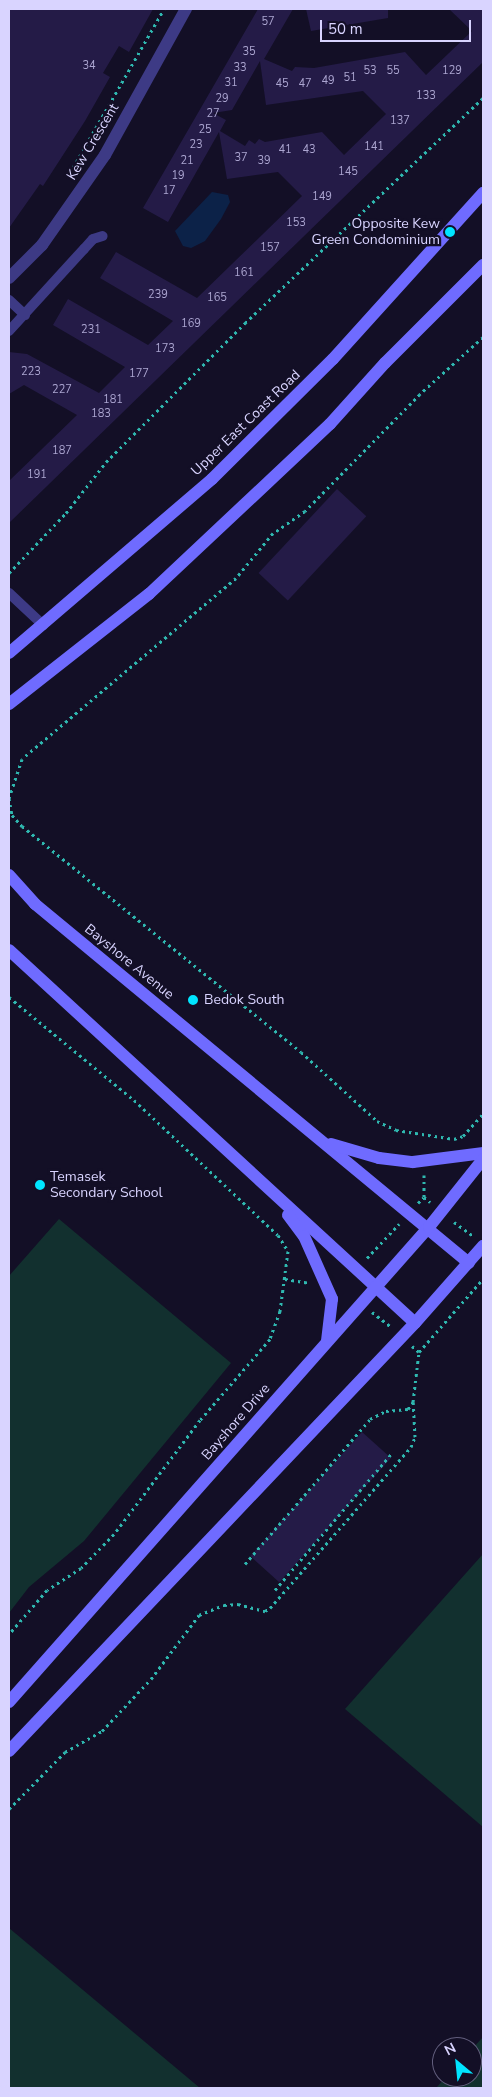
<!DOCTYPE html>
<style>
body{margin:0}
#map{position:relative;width:492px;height:2097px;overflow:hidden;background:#130f26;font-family:"Nunito Sans",sans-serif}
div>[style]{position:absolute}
.green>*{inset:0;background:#12302f}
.water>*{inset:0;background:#0c2248}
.building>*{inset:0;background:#241b47;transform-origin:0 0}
.path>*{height:3px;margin-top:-1.5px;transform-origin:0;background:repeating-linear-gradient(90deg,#2fb8b0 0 2.5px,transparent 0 6.5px)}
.lane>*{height:10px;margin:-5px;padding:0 5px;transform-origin:5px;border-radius:5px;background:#3d3a85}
.street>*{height:12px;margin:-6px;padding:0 6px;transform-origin:6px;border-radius:6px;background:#3d3a85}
.secondary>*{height:12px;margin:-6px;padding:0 6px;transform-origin:6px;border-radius:6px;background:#6f6bff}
.dots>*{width:14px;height:14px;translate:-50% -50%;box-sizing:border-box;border:2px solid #130f26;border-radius:50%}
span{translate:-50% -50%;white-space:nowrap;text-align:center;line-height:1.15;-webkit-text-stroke:4.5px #130f26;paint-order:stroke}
.number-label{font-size:11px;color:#aca6d1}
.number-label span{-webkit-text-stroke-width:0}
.street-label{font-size:14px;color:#d9d4ff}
.poi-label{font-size:14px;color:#d9d4ff}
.right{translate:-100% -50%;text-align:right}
.left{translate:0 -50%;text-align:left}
.frame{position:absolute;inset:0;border:10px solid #d9d4ff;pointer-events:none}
.north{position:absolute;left:432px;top:2037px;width:50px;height:50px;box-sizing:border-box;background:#130f26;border:1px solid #625e7d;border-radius:50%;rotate:332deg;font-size:14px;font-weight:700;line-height:20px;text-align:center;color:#d9d4ff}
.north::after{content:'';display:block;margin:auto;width:18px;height:22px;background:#00e5ff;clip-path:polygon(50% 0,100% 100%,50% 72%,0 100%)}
.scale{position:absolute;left:320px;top:20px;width:151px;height:22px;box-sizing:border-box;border:2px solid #d9d4ff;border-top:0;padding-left:6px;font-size:15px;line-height:18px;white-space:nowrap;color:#d9d4ff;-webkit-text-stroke:4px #130f26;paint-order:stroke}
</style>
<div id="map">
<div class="green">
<div style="clip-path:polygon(59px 1219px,231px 1363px,84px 1541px,29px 1587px,9px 1613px,9px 1276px)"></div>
<div style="clip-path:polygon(483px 1554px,483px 1827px,345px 1709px)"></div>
<div style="clip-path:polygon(9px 1928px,200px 2088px,9px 2088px)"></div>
<div style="clip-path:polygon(483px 2037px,483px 2088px,436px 2088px,446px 2077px,472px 2077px,472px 2049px)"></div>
</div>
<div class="water">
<div style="clip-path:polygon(212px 192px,228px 195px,230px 202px,221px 219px,205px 241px,191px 248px,183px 246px,175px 231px)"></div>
</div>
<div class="building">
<div style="clip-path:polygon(9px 9px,153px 9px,129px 52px,119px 46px,103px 73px,110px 77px,85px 121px,43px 186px,40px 184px,9px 228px)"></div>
<div style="clip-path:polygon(evenodd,258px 9px,293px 9px,264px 59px,292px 71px,295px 67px,314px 68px,405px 52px,426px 75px,472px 31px,449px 9px,483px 9px,483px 62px,9px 523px,9px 481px,77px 415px,24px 385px,9px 394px,9px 352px,27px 354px,99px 393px,125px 367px,53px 325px,68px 299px,148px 345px,173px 321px,100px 278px,116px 252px,197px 298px,302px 196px,278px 172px,227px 179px,219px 132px,168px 222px,143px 208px,258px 9px,260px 61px,266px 105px,363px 91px,386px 114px,344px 155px,322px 132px,265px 142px,259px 139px,255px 144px,249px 140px,245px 146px,220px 131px,226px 120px,213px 113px,232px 110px,260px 61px)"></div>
<div style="clip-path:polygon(306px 9px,388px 9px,388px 18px,311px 31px)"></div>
<div style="left:337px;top:489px;width:40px;height:115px;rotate:43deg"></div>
<div style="left:362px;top:1432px;width:39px;height:167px;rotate:42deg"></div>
</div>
<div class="path">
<div style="left:70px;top:173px;width:189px;rotate:-60.2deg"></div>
<div style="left:483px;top:337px;width:85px;rotate:137.9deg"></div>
<div style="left:420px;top:394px;width:164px;rotate:134.5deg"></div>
<div style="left:305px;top:511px;width:39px;rotate:145deg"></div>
<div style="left:273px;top:533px;width:58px;rotate:129.4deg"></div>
<div style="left:236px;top:578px;width:280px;rotate:139.8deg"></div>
<div style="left:22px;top:759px;width:41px;rotate:108.4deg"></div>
<div style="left:9px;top:798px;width:17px;rotate:80deg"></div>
<div style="left:12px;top:815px;width:15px;rotate:48deg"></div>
<div style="left:22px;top:826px;width:359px;rotate:39deg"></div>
<div style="left:301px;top:1052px;width:103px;rotate:42.2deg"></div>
<div style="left:377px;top:1121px;width:21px;rotate:25deg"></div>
<div style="left:396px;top:1130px;width:59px;rotate:8.8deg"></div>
<div style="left:454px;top:1139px;width:9px;rotate:-18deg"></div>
<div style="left:463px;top:1136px;width:30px;rotate:-48deg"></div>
<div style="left:9px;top:573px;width:83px;rotate:-46.5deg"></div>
<div style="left:66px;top:513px;width:65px;rotate:-51.9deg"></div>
<div style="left:106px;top:462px;width:197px;rotate:-45deg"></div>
<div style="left:245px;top:323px;width:328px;rotate:-43.4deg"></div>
<div style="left:9px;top:997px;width:162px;rotate:39.5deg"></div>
<div style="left:134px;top:1100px;width:197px;rotate:43.2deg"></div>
<div style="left:278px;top:1235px;width:19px;rotate:58deg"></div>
<div style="left:288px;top:1251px;width:61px;rotate:97.6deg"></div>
<div style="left:280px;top:1311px;width:30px;rotate:110deg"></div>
<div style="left:270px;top:1339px;width:107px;rotate:130.8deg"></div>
<div style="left:200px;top:1420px;width:143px;rotate:127deg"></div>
<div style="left:114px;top:1534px;width:47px;rotate:134.1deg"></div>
<div style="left:81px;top:1568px;width:40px;rotate:147.1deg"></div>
<div style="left:47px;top:1590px;width:58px;rotate:130.8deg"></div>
<div style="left:424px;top:1175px;width:22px;rotate:90deg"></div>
<div style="left:418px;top:1203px;width:8px;rotate:-45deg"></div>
<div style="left:424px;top:1197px;width:8px;rotate:40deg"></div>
<div style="left:454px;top:1222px;width:24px;rotate:36deg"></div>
<div style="left:367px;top:1258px;width:47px;rotate:-46.7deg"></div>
<div style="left:285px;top:1279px;width:24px;rotate:9deg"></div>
<div style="left:372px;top:1312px;width:24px;rotate:38deg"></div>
<div style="left:412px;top:1346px;width:9px;rotate:41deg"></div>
<div style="left:419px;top:1352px;width:97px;rotate:-48.8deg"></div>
<div style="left:245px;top:1564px;width:191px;rotate:-49.2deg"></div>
<div style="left:370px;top:1419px;width:18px;rotate:-27deg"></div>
<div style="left:386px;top:1411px;width:22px;rotate:-5deg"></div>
<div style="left:408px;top:1409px;width:9px;rotate:-54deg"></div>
<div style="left:275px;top:1590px;width:179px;rotate:-49.5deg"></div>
<div style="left:9px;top:1809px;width:80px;rotate:-45.5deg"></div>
<div style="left:65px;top:1752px;width:43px;rotate:-29.6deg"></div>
<div style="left:102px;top:1731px;width:71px;rotate:-46.7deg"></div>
<div style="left:151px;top:1679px;width:80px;rotate:-53.1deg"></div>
<div style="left:199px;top:1615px;width:27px;rotate:-22deg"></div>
<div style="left:224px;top:1605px;width:14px;rotate:-4deg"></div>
<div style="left:238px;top:1604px;width:28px;rotate:15deg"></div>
<div style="left:265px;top:1611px;width:6px;rotate:-31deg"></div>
<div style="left:270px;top:1608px;width:214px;rotate:-48.8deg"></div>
<div style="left:411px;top:1447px;width:11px;rotate:-68deg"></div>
<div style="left:415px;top:1437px;width:35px;rotate:-93deg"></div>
<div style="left:413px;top:1402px;width:50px;rotate:-83.2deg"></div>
</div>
<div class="lane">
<div style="left:9px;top:300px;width:22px;rotate:43deg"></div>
<div style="left:9px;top:331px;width:111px;rotate:-47.6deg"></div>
<div style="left:84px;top:249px;width:13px;rotate:-48deg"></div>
<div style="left:93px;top:239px;width:10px;rotate:-17deg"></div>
<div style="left:9px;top:593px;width:47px;rotate:43.3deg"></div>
</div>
<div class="street">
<div style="left:9px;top:278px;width:47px;rotate:-45deg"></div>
<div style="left:42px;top:245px;width:110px;rotate:-55deg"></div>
<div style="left:105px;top:155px;width:167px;rotate:-61deg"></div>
</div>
<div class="secondary">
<div style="left:9px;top:653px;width:267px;rotate:-40.6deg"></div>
<div style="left:212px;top:479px;width:170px;rotate:-44.8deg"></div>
<div style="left:333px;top:359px;width:224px;rotate:-47.9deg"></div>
<div style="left:9px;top:704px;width:178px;rotate:-38.2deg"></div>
<div style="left:149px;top:594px;width:248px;rotate:-43.2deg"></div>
<div style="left:330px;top:424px;width:82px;rotate:-48deg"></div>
<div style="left:385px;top:363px;width:139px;rotate:-45deg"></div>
<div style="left:9px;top:875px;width:39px;rotate:48deg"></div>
<div style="left:35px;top:904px;width:563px;rotate:39.6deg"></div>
<div style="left:9px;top:950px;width:551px;rotate:42.57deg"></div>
<div style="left:331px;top:1144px;width:50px;rotate:16.3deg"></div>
<div style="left:379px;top:1158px;width:34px;rotate:7deg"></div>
<div style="left:413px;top:1162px;width:71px;rotate:-7.3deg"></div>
<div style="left:288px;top:1215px;width:26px;rotate:53deg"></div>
<div style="left:304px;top:1236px;width:69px;rotate:66deg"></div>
<div style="left:332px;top:1299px;width:42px;rotate:96.8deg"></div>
<div style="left:9px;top:1702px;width:634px;rotate:-48.52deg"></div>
<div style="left:429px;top:1227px;width:87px;rotate:-51.5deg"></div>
<div style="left:9px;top:1751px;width:590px;rotate:-46.51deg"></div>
<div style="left:415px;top:1323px;width:103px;rotate:-48.6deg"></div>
</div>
<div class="dots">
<div style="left:450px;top:232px;background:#00e5ff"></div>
<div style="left:193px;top:1000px;background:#00e5ff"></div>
<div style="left:40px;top:1185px;background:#00e5ff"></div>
</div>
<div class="number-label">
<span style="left:268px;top:22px">57</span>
<span style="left:249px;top:52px">35</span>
<span style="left:89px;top:66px">34</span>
<span style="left:240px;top:68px">33</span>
<span style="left:370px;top:71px">53</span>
<span style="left:393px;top:71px">55</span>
<span style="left:452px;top:71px">129</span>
<span style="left:350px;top:78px">51</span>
<span style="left:328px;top:81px">49</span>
<span style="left:231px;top:83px">31</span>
<span style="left:282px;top:84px">45</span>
<span style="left:305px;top:84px">47</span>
<span style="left:426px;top:96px">133</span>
<span style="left:222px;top:99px">29</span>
<span style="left:213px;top:114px">27</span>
<span style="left:400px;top:121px">137</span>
<span style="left:205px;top:130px">25</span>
<span style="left:196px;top:145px">23</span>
<span style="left:374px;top:147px">141</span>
<span style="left:285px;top:150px">41</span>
<span style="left:309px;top:150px">43</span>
<span style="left:241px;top:158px">37</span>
<span style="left:187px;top:161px">21</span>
<span style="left:264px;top:161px">39</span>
<span style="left:348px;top:172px">145</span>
<span style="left:178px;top:176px">19</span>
<span style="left:169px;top:191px">17</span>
<span style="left:322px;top:197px">149</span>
<span style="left:296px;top:223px">153</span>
<span style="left:270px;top:248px">157</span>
<span style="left:244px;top:273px">161</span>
<span style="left:158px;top:295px">239</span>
<span style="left:217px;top:298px">165</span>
<span style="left:191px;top:324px">169</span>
<span style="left:91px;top:330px">231</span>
<span style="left:165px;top:349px">173</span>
<span style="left:31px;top:372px">223</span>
<span style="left:139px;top:374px">177</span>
<span style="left:62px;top:390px">227</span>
<span style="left:113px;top:400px">181</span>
<span style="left:101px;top:414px">183</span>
<span style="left:62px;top:451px">187</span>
<span style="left:37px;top:475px">191</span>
</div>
<div class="street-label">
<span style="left:93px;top:142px;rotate:-59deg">Kew Crescent</span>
<span style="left:246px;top:423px;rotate:-44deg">Upper East Coast Road</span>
<span style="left:129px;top:962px;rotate:39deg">Bayshore Avenue</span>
<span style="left:236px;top:1422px;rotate:-49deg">Bayshore Drive</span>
</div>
<div class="poi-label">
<span class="right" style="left:440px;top:232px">Opposite Kew<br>Green Condominium</span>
<span class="left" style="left:204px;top:1000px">Bedok South</span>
<span class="left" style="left:50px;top:1185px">Temasek<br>Secondary School</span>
</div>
<div class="frame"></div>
<div class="north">N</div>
<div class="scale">50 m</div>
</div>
